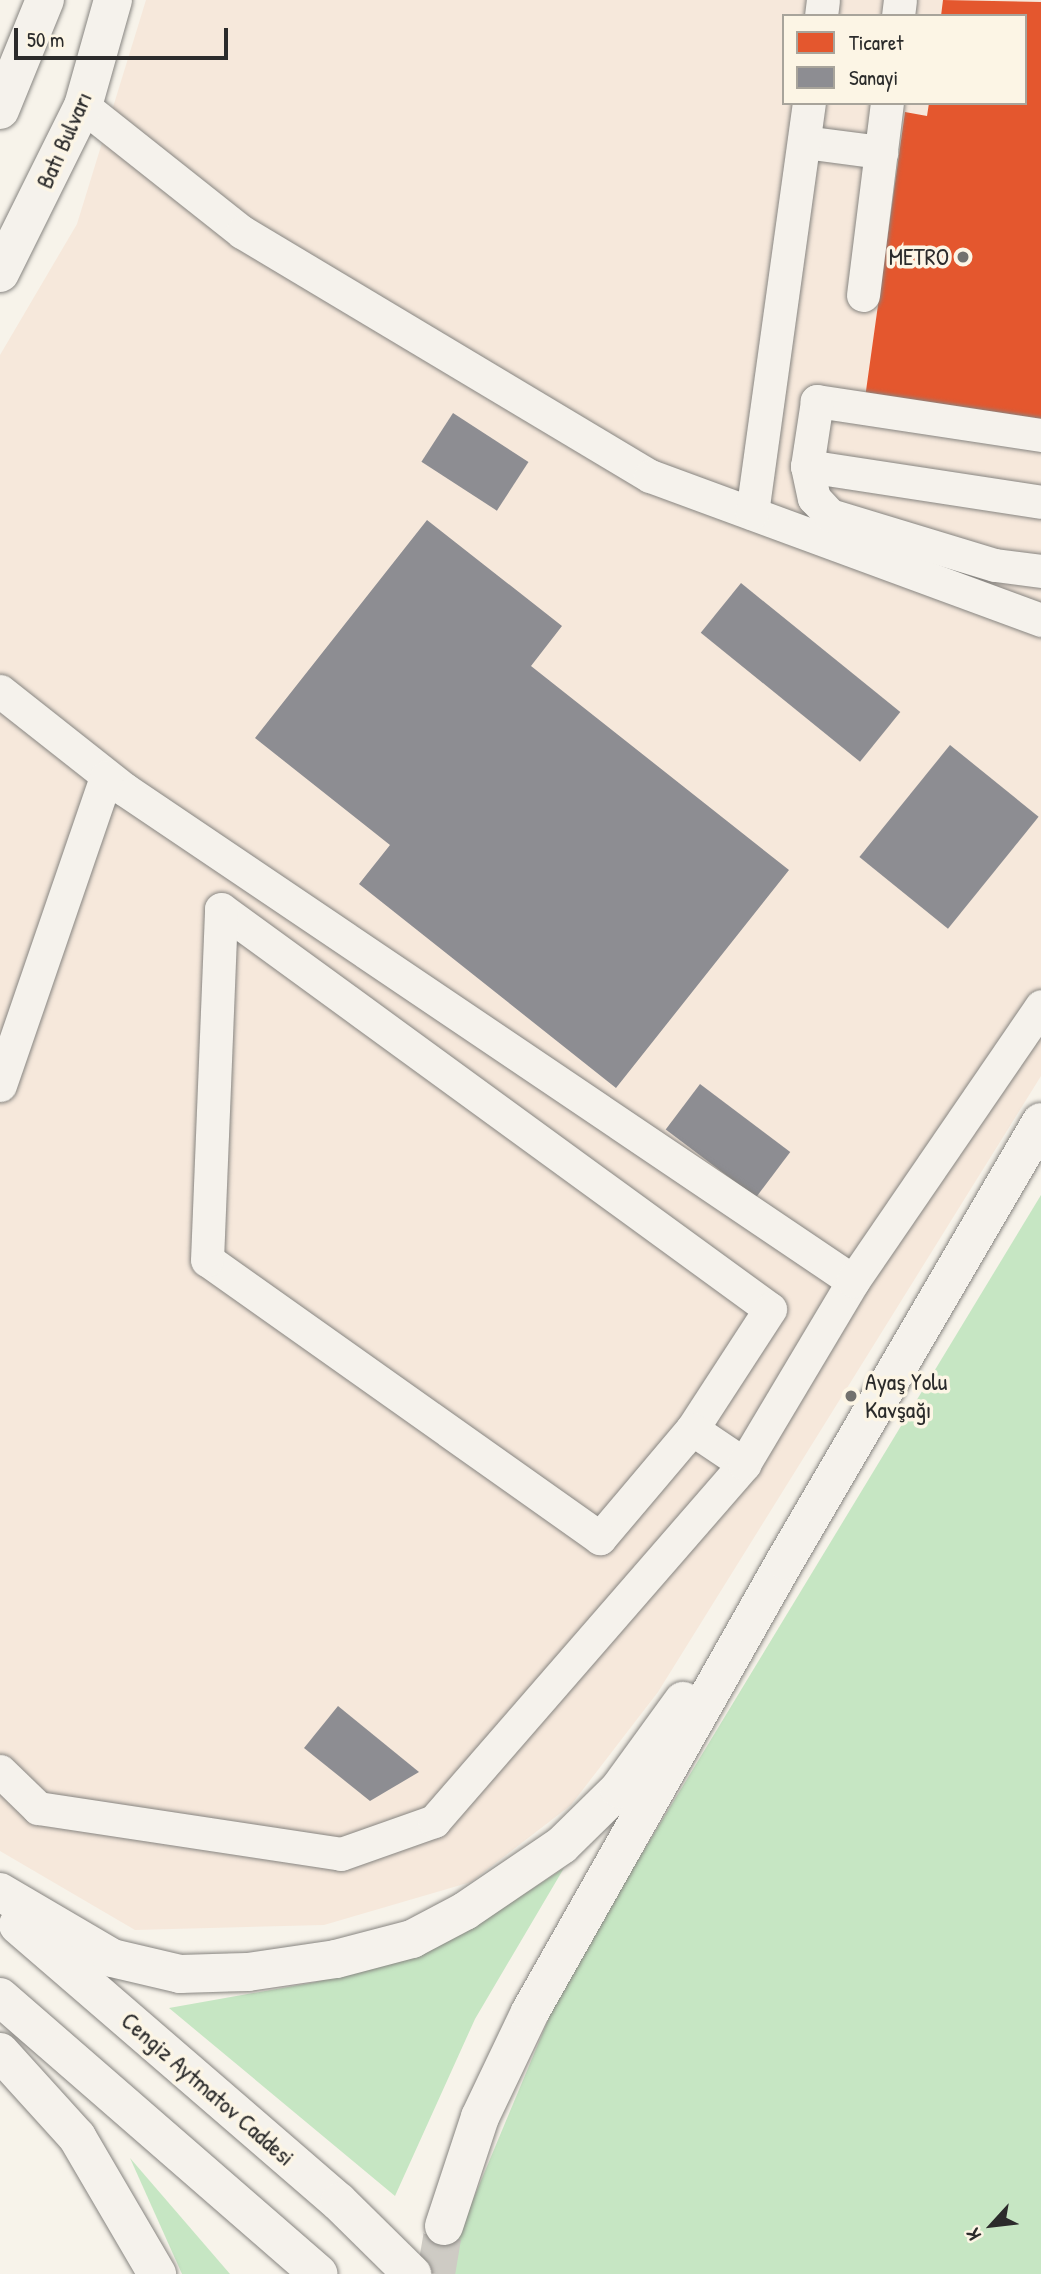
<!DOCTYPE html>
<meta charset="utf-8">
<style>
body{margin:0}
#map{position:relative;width:1041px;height:2274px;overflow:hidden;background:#f7f3ea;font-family:"Patrick Hand",sans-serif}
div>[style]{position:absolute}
.built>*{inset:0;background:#f6e8db}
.green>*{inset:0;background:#c6e6c3}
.shops>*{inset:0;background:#e4572e}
.industry>*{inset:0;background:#8d8d92;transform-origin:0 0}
.highway-tunnel>*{height:38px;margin-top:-19px;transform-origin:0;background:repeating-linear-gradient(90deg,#cecbc4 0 38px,transparent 0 57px)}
.roads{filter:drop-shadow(0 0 2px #878581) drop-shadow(0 0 2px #878581)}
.minor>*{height:33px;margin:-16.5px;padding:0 16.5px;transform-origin:16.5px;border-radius:16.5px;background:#f5f2ec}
.major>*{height:38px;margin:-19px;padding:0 19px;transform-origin:19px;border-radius:19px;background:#f5f2ec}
.highway>*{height:38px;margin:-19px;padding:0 19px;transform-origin:19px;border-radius:19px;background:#f5f2ec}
.dots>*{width:19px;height:19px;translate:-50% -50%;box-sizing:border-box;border:4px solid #fcf5e5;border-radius:50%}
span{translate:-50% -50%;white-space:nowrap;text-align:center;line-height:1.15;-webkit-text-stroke:7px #fcf5e5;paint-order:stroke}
.street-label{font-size:24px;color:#2b2b2b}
.poi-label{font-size:24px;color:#2b2b2b}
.right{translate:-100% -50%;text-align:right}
.left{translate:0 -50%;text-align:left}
.legend{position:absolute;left:782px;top:14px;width:245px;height:91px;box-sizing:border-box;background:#fcf5e5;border:2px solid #a8a49b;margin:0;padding:9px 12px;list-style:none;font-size:21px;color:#2b2b2b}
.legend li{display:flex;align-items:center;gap:14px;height:35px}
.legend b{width:35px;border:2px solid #a8a49b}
.north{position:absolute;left:957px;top:2190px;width:70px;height:70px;-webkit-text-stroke:5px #fcf5e5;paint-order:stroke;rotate:243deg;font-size:19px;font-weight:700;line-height:28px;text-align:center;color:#2b2b2b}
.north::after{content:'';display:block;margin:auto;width:24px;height:32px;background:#2b2b2b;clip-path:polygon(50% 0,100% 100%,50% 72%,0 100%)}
.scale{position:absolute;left:14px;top:28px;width:214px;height:32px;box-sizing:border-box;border:4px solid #2b2b2b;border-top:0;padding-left:9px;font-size:21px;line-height:24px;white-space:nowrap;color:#2b2b2b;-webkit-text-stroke:5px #fcf5e5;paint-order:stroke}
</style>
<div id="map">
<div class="built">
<div style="clip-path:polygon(evenodd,146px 0,1041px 0,1041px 1076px,658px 1692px,571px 1805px,471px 1882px,324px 1925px,135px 1930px,0 1851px,0 355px,77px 224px,146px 0,784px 16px,1025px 16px,1025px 103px,784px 103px,784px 16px)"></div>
</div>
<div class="green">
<div style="clip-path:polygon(1041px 1195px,1041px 2274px,455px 2274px,447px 2262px,564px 1982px)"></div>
<div style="clip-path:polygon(564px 1868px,475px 2019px,395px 2196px,169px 2008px,316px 1982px,379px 1963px,443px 1938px,506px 1906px)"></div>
<div style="clip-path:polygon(130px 2158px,230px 2274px,182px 2274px)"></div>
</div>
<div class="shops">
<div style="clip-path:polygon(943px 0,1041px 2px,1041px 423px,865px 398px,905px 112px,927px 116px,929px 103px,1025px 103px,1025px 16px,941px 16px)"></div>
</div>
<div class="industry">
<div style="left:453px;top:413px;width:90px;height:58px;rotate:33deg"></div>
<div style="clip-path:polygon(427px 520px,562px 626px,531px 666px,789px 870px,616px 1088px,359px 884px,390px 845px,255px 738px)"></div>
<div style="left:741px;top:583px;width:205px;height:64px;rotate:39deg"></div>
<div style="left:950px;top:745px;width:114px;height:144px;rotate:39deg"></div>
<div style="left:700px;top:1084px;width:113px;height:57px;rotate:37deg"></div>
<div style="clip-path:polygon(338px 1706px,419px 1772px,370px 1801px,304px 1748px)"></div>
</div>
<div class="highway-tunnel">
<div style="left:436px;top:2274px;width:49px;rotate:-80.5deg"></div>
</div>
<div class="roads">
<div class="minor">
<div style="left:821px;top:16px;width:16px;rotate:-83deg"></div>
<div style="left:898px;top:16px;width:16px;rotate:-83deg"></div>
<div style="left:83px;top:106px;width:203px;rotate:38.4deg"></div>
<div style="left:242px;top:232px;width:475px;rotate:30.9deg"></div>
<div style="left:650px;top:476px;width:417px;rotate:20.2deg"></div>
<div style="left:804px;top:142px;width:78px;rotate:7.4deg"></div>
<div style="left:863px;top:295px;width:193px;rotate:-82.9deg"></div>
<div style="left:1041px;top:435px;width:227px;rotate:-171.4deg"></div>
<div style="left:817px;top:401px;width:66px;rotate:98.7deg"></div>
<div style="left:807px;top:466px;width:33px;rotate:78deg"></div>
<div style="left:814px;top:498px;width:23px;rotate:47deg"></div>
<div style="left:830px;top:515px;width:172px;rotate:16.9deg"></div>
<div style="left:995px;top:565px;width:46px;rotate:7.4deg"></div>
<div style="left:807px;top:466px;width:237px;rotate:8.7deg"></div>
<div style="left:752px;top:513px;width:414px;rotate:-82.1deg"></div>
<div style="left:0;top:691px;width:158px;rotate:38.3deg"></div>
<div style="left:124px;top:789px;width:879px;rotate:34.02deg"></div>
<div style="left:221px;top:909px;width:679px;rotate:36.08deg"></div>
<div style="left:770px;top:1309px;width:143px;rotate:123deg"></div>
<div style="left:692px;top:1429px;width:143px;rotate:130.2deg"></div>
<div style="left:600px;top:1538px;width:481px;rotate:-144.7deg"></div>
<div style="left:207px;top:1260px;width:351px;rotate:-87.7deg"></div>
<div style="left:0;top:1085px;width:326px;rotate:-71deg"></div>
<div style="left:692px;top:1429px;width:63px;rotate:33.9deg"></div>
<div style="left:0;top:1771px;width:53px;rotate:44.2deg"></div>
<div style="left:38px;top:1808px;width:306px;rotate:8.6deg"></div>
<div style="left:341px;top:1854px;width:99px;rotate:-19.5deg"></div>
<div style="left:434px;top:1821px;width:473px;rotate:-49deg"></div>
<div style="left:744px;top:1464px;width:213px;rotate:-59.2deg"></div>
<div style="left:853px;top:1281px;width:333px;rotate:-55.6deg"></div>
</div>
<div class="major">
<div style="left:0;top:110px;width:119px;rotate:-67.8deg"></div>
<div style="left:0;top:273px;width:186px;rotate:-63.6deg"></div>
<div style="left:83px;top:106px;width:110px;rotate:-74.2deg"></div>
</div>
<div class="highway">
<div style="left:0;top:1892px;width:130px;rotate:30.5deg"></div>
<div style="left:112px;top:1958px;width:70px;rotate:13.2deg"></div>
<div style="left:180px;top:1974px;width:68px;rotate:-1.7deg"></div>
<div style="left:248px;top:1972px;width:89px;rotate:-8.4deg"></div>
<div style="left:336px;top:1959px;width:79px;rotate:-14.7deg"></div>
<div style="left:412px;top:1939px;width:60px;rotate:-27.8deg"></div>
<div style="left:465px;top:1911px;width:117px;rotate:-34.2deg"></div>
<div style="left:562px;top:1845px;width:80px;rotate:-44.5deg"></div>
<div style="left:619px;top:1789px;width:109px;rotate:-54deg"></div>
<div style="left:18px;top:1925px;width:424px;rotate:40.8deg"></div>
<div style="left:339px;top:2202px;width:103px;rotate:44.6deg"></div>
<div style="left:0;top:1997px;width:422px;rotate:41deg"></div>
<div style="left:0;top:2052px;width:115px;rotate:47.8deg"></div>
<div style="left:77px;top:2137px;width:159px;rotate:59.7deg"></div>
<div style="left:444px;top:2226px;width:115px;rotate:-71.7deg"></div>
<div style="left:480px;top:2117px;width:116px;rotate:-64.5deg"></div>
<div style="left:530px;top:2012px;width:518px;rotate:-60.52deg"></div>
<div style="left:785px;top:1561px;width:508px;rotate:-59.75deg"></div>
</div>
</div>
<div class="dots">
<div style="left:963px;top:257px;background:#72716e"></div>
<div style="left:851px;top:1396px;background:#72716e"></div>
</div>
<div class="street-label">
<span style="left:64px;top:140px;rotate:-66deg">Batı Bulvarı</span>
<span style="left:208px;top:2089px;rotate:41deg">Cengiz Aytmatov Caddesi</span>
</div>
<div class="poi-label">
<span class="right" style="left:949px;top:257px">METRO</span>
<span class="left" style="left:865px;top:1396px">Ayaş Yolu<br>Kavşağı</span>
</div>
<ul class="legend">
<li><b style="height:19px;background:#e4572e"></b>Ticaret</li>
<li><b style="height:19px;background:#8d8d92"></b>Sanayi</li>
</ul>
<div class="north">K</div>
<div class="scale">50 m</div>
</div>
